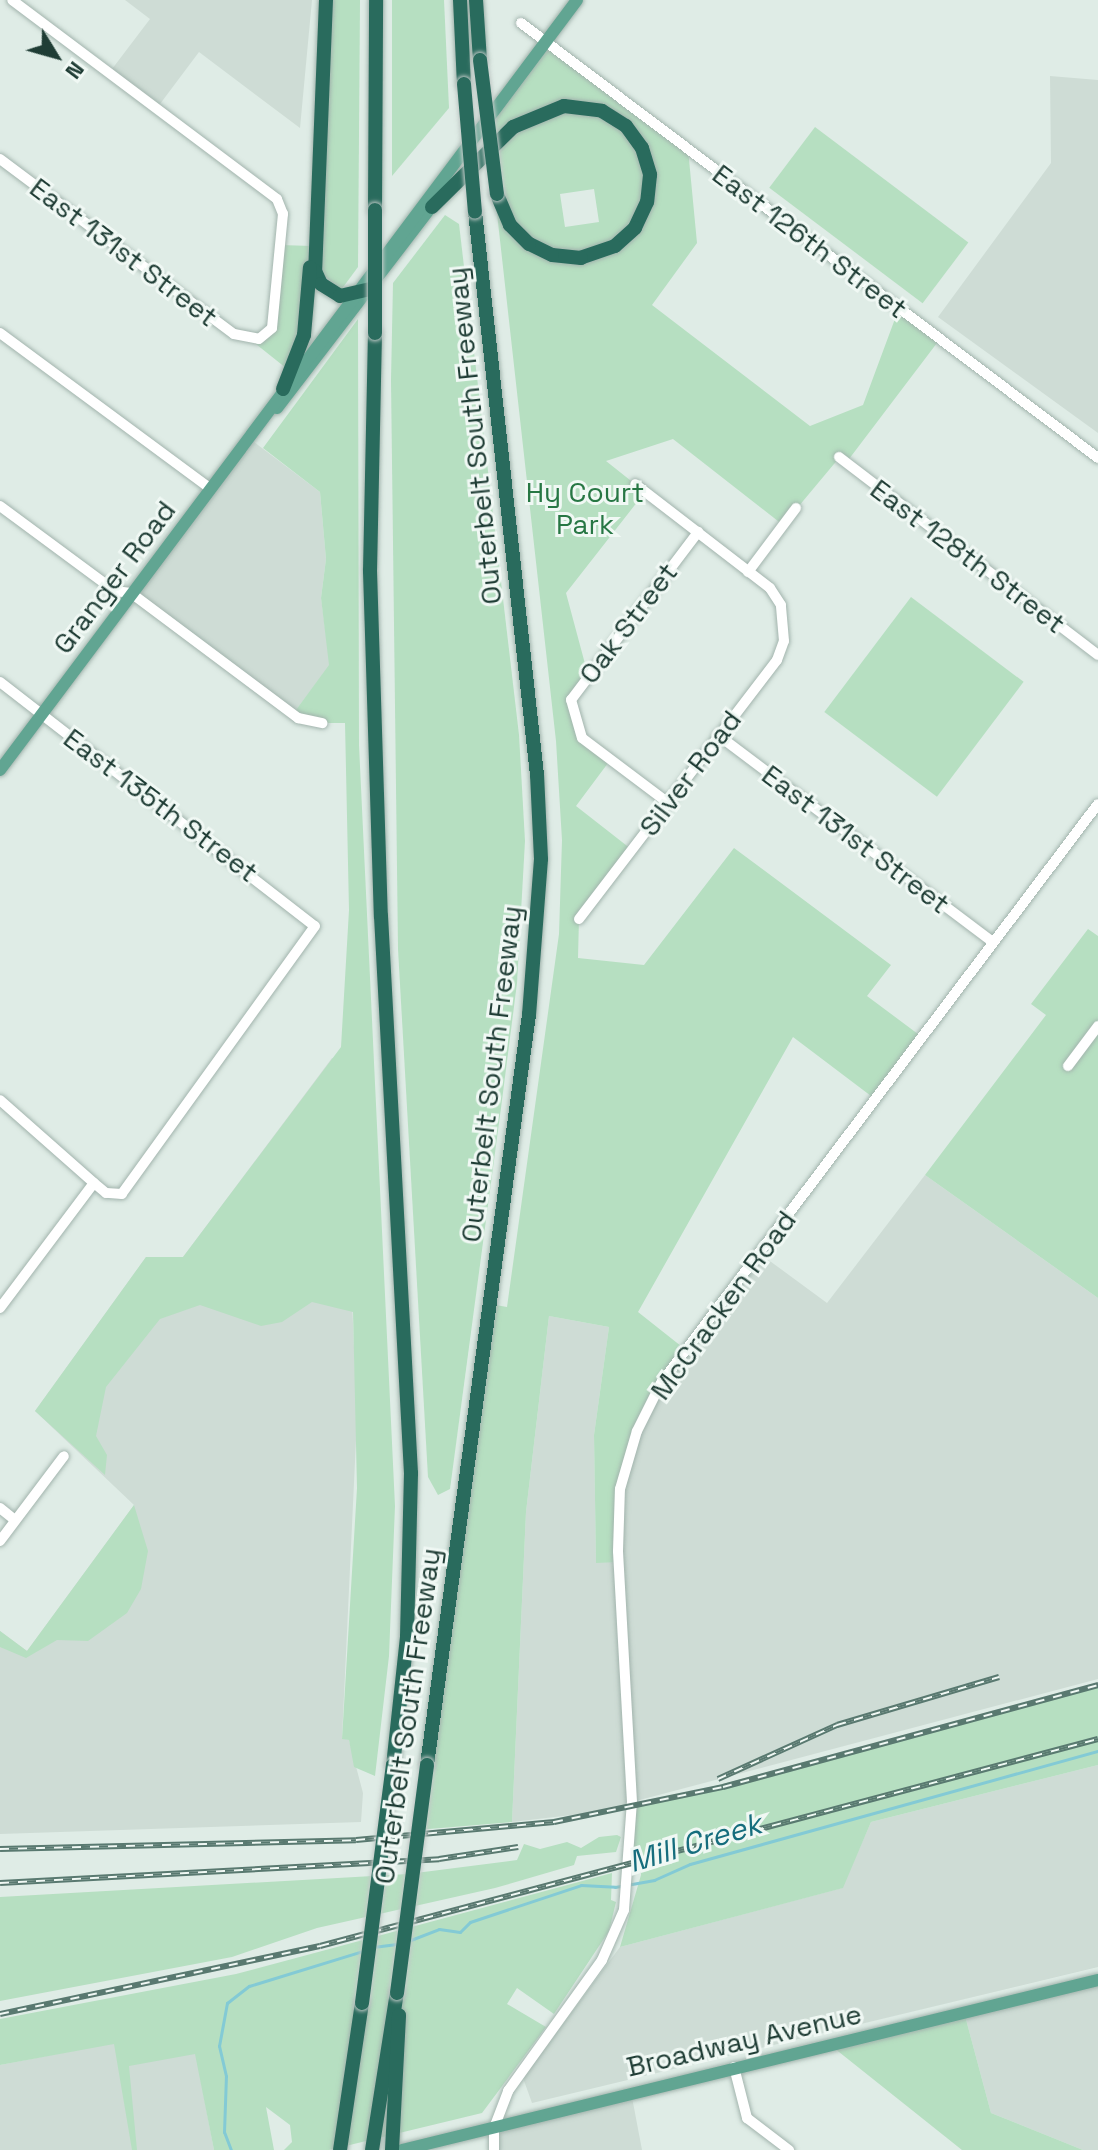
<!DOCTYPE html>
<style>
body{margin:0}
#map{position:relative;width:1098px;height:2150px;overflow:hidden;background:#dfece6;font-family:"Space Grotesk",sans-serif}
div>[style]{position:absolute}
.built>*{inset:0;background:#cedcd5}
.green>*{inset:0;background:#b6dfc1;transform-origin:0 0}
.stream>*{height:3px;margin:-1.5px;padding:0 1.5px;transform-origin:1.5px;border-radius:1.5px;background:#83cad5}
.roads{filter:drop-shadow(0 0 2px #a2b4ad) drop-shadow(0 0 2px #a2b4ad)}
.minor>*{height:10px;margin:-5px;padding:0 5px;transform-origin:5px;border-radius:5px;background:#fff}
.major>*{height:12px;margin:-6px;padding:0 6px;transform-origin:6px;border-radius:6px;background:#61a592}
.highway>*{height:14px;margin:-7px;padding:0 7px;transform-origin:7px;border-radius:7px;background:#296b5d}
.rail>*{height:6px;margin-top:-3px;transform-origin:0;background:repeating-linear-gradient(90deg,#f0f8f4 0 9px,#597970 0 18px);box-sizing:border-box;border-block:2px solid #597970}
.bridges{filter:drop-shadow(0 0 2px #c0c9c6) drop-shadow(0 0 2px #c0c9c6)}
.highway-bridge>*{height:14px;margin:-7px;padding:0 7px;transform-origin:7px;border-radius:7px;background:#296b5d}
span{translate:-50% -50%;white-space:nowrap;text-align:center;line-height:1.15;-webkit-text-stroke:6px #f0f8f4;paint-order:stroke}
.street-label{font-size:28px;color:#1f3d35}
.park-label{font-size:28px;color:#277744}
.water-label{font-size:30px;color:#156d7d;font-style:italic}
.north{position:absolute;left:16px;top:16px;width:80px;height:80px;-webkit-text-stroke:6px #f0f8f4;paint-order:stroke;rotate:127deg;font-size:22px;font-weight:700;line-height:32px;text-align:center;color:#1f3d35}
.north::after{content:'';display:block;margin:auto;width:28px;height:36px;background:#1f3d35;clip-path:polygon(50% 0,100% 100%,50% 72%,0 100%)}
</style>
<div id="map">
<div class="built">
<div style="clip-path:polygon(125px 0,312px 0,300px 128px,199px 52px,157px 108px,109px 73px,150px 19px)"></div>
<div style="clip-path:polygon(1050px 76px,1098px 80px,1098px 433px,938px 317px,1051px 163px)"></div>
<div style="clip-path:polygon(250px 439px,320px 492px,326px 559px,321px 598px,330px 665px,293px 714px,131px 593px)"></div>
<div style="clip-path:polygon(332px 1058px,342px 1061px,357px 1419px,342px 1738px,349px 1740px,363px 1793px,361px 1822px,0 1834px,0 1631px,27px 1651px,134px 1505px,35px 1411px,146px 1257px,183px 1257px)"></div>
<div style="clip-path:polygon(925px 1175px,1098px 1298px,1098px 1679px,632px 1802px,632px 1808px,512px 1822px,526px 1512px,549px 1316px,609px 1327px,594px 1435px,596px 1562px,618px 1561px,620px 1489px,637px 1431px,661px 1383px,759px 1253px,827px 1303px)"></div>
<div style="clip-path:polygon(1098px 1765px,1098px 1967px,532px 2103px,523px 2078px,620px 1947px,842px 1888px,871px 1822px)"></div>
<div style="clip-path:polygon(1098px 1980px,1098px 2150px,1083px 2150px,991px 2113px,964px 2012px)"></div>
<div style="clip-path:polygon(191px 2028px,214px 2150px,0 2150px,0 2065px)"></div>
<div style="clip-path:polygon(631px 2092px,642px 2150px,494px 2150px,494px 2128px)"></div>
</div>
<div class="green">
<div style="clip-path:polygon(332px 0,360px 0,358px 267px,341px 290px,321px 273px)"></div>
<div style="clip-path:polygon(392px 0,444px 0,449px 108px,392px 176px)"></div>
<div style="clip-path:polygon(evenodd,546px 42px,688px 149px,697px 243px,652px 305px,810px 426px,863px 405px,899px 308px,940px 339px,846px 463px,839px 458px,783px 525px,673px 439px,606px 461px,645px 492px,566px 593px,588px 675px,571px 700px,582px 738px,611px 759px,576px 806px,631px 849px,579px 918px,578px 958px,644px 965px,734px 848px,891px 965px,867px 996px,922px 1037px,875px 1099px,793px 1037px,638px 1312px,686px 1350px,637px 1431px,620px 1489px,618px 1562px,596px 1563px,594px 1435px,609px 1327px,549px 1316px,526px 1512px,512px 1822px,417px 1830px,490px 1304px,507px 1307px,559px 934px,562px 840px,556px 741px,486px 115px,546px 42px,594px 189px,599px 222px,565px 227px,560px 194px,594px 189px)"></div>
<div style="left:815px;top:127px;width:192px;height:76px;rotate:37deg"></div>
<div style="clip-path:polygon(445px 215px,459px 224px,519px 735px,525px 841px,517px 983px,501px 1108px,450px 1489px,438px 1495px,428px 1477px,398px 949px,391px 380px,393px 283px)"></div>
<div style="clip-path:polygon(280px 245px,312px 246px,307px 320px,286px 368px,251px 340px,272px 328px)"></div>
<div style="clip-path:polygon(358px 319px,359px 745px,395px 1506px,389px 1656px,375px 1776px,354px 1767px,349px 1740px,342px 1739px,357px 1488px,353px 1312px,312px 1302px,282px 1322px,261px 1326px,200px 1305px,160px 1319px,106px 1387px,96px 1436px,107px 1455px,105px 1475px,35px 1411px,146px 1257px,183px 1257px,341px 1047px,349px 910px,345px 723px,322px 723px,293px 714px,329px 665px,321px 598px,326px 559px,320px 492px,263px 448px)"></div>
<div style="left:911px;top:597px;width:141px;height:144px;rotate:37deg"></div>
<div style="clip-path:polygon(1088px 929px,1098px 936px,1098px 1298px,925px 1175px,1046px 1015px,1031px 1004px)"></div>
<div style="clip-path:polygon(134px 1505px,148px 1551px,141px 1589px,127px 1613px,88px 1641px,57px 1640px,26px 1658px,0 1647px,0 1631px,27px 1651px)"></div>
<div style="clip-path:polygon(1098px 1685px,1098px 1765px,871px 1822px,843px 1888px,620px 1947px,641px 1875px,641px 1859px,631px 1861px,632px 1808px)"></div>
<div style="clip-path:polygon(617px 1835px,621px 1837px,616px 1852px,577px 1856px,574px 1865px,495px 1888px,317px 1928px,232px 1957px,0 2001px,0 1897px,408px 1874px,517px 1860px,524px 1844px,540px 1849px,567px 1842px,581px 1848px,599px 1837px)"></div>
<div style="clip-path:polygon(612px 1873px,611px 1900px,616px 1902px,609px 1931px,554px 2014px,517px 1988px,507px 2004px,546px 2027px,482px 2113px,329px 2150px,284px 2150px,292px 2142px,290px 2125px,266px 2107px,274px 2150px,214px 2150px,195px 2054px,129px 2066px,137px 2150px,132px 2150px,114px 2044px,0 2065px,0 2019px,236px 1974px)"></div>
<div style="clip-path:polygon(964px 2012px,991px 2113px,1083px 2150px,962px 2150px,829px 2044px)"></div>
</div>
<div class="stream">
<div style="left:408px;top:1941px;width:33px;rotate:-21deg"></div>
<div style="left:439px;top:1929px;width:21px;rotate:8deg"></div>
<div style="left:460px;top:1932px;width:14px;rotate:-45deg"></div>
<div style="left:470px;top:1922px;width:117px;rotate:-18.4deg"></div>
<div style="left:581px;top:1885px;width:34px;rotate:3deg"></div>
<div style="left:615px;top:1887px;width:40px;rotate:-10deg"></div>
<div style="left:654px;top:1880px;width:39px;rotate:-24deg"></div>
<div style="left:690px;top:1864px;width:423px;rotate:-15.5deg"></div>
<div style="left:373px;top:1947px;width:24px;rotate:-7deg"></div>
<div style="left:231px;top:2150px;width:19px;rotate:-111deg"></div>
<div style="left:224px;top:2132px;width:56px;rotate:-88deg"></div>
<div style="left:226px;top:2076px;width:31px;rotate:-103deg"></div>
<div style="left:219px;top:2046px;width:44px;rotate:-79.5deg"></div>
<div style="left:227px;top:2003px;width:28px;rotate:-38deg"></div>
<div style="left:249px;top:1986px;width:122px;rotate:-17.1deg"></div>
</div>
<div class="roads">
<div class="minor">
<div style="left:521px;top:23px;width:723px;rotate:37.01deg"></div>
<div style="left:0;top:159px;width:292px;rotate:36.8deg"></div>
<div style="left:234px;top:334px;width:25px;rotate:11deg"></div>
<div style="left:259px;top:339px;width:17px;rotate:-40deg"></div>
<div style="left:272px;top:328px;width:115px;rotate:-84.5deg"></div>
<div style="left:283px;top:214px;width:16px;rotate:-112deg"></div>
<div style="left:277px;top:199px;width:331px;rotate:-143.1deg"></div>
<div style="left:0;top:333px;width:262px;rotate:36.5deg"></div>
<div style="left:839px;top:457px;width:326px;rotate:37.4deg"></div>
<div style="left:0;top:506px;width:143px;rotate:36.5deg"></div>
<div style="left:115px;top:591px;width:16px;rotate:7deg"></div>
<div style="left:131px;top:593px;width:209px;rotate:36.8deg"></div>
<div style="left:298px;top:718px;width:25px;rotate:12deg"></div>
<div style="left:748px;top:572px;width:80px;rotate:-53.1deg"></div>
<div style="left:0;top:682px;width:398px;rotate:37.8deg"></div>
<div style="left:315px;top:926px;width:330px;rotate:125.8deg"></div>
<div style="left:122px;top:1194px;width:16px;rotate:-176deg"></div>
<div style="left:106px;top:1193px;width:16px;rotate:-140deg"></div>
<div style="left:94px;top:1183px;width:125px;rotate:-138.6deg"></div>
<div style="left:718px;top:735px;width:344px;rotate:37deg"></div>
<div style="left:667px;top:802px;width:106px;rotate:-143deg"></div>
<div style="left:582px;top:738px;width:40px;rotate:-106deg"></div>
<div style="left:571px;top:700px;width:211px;rotate:-52.9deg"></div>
<div style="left:579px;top:919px;width:326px;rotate:-52.6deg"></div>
<div style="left:777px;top:660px;width:20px;rotate:-70deg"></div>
<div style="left:784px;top:641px;width:36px;rotate:-95deg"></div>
<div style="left:781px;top:605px;width:20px;rotate:-123deg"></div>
<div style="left:770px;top:588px;width:170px;rotate:-142.4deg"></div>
<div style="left:1068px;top:1066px;width:50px;rotate:-53.1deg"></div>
<div style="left:0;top:1308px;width:156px;rotate:-53.1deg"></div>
<div style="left:0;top:1508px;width:19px;rotate:39deg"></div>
<div style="left:0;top:1541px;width:106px;rotate:-53deg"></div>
<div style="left:734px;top:2067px;width:53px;rotate:75.7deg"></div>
<div style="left:747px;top:2118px;width:53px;rotate:37.3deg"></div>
<div style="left:494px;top:2150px;width:22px;rotate:-90deg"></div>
<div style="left:494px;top:2128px;width:40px;rotate:-69deg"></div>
<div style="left:508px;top:2091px;width:161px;rotate:-54.3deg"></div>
<div style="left:602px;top:1960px;width:55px;rotate:-66.3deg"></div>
<div style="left:624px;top:1910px;width:108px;rotate:-85.8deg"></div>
<div style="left:632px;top:1802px;width:251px;rotate:-93.2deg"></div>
<div style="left:618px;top:1551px;width:62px;rotate:-88.2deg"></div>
<div style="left:620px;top:1489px;width:60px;rotate:-73.7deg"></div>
<div style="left:637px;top:1431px;width:54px;rotate:-63.4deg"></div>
<div style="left:661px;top:1383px;width:725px;rotate:-52.96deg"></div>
</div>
<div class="major">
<div style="left:277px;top:408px;width:261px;rotate:-52.5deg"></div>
<div style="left:0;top:770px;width:962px;rotate:-53.15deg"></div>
<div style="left:402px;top:2150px;width:716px;rotate:-13.73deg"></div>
</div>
<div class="highway">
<div style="left:326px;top:0;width:271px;rotate:92.3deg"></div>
<div style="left:315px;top:271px;width:14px;rotate:65deg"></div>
<div style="left:321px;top:284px;width:22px;rotate:32deg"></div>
<div style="left:340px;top:296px;width:31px;rotate:-13deg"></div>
<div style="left:460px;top:0;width:84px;rotate:87.3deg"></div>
<div style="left:476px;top:0;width:60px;rotate:86.2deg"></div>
<div style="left:432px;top:207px;width:114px;rotate:-44.6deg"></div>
<div style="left:513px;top:127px;width:55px;rotate:-22.4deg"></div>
<div style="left:564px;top:106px;width:38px;rotate:7deg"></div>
<div style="left:602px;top:111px;width:28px;rotate:32deg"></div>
<div style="left:626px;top:126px;width:27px;rotate:54deg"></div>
<div style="left:642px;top:148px;width:28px;rotate:73deg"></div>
<div style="left:650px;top:175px;width:27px;rotate:96deg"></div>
<div style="left:647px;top:202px;width:29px;rotate:115deg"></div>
<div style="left:635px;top:228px;width:27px;rotate:138deg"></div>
<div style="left:615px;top:246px;width:36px;rotate:161deg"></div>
<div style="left:581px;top:258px;width:29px;rotate:-174deg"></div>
<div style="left:552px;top:255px;width:25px;rotate:-154deg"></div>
<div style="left:529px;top:244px;width:27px;rotate:-135deg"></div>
<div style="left:510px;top:225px;width:34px;rotate:-113deg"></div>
<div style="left:375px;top:210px;width:210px;rotate:-89.7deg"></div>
<div style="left:375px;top:333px;width:238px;rotate:91.2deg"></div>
<div style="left:370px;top:571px;width:345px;rotate:88.2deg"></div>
<div style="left:381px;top:916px;width:558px;rotate:86.92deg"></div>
<div style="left:411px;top:1473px;width:164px;rotate:91.4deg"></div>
<div style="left:407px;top:1637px;width:129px;rotate:96.2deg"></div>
<div style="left:283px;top:389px;width:58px;rotate:-68.7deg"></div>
<div style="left:304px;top:335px;width:68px;rotate:-85deg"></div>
<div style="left:427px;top:1765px;width:757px;rotate:-82.26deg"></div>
<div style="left:529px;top:1015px;width:156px;rotate:-85.6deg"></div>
<div style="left:541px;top:859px;width:84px;rotate:-92.7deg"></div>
<div style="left:537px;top:775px;width:566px;rotate:-96.28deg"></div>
<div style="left:340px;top:2150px;width:149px;rotate:-81.5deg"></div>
<div style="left:372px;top:2150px;width:159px;rotate:-81deg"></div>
<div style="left:392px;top:2150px;width:135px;rotate:-87deg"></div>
</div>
</div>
<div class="rail">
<div style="left:718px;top:1779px;width:131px;rotate:-24.4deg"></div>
<div style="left:837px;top:1725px;width:169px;rotate:-16.5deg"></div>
<div style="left:0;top:1849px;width:356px;rotate:-1.4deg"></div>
<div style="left:356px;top:1840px;width:199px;rotate:-5.2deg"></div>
<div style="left:554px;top:1822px;width:173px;rotate:-11.7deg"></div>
<div style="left:723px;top:1787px;width:389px;rotate:-15.2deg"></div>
<div style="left:0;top:1883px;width:440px;rotate:-3.1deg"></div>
<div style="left:439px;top:1859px;width:80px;rotate:-8.6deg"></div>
<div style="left:0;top:2014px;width:327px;rotate:-12deg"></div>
<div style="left:320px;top:1946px;width:805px;rotate:-14.9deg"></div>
</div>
<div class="bridges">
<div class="highway-bridge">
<div style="left:480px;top:60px;width:135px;rotate:82.8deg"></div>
<div style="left:464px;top:84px;width:128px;rotate:85.1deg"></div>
<div style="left:375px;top:210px;width:123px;rotate:90deg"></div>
<div style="left:397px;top:1993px;width:230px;rotate:-82.5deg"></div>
<div style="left:362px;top:2003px;width:240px;rotate:-82.6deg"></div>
</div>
</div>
<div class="street-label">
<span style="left:810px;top:241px;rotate:37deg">East 126th Street</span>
<span style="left:124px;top:252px;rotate:37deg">East 131st Street</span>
<span style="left:474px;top:436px;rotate:-96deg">Outerbelt South Freeway</span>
<span style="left:968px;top:556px;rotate:37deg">East 128th Street</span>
<span style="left:114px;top:577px;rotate:-53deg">Granger Road</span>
<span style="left:628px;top:623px;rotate:-53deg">Oak Street</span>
<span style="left:690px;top:773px;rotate:-53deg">Silver Road</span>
<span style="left:161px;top:805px;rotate:37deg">East 135th Street</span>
<span style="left:856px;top:839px;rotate:37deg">East 131st Street</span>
<span style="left:491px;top:1074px;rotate:-83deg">Outerbelt South Freeway</span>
<span style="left:723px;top:1305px;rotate:-54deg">McCracken Road</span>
<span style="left:407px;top:1716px;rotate:-82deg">Outerbelt South Freeway</span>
<span style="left:744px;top:2040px;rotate:-13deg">Broadway Avenue</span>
</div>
<div class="park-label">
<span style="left:585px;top:508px">Hy Court<br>Park</span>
</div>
<div class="water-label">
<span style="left:695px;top:1843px;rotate:-17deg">Mill Creek</span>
</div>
<div class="north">N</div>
</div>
